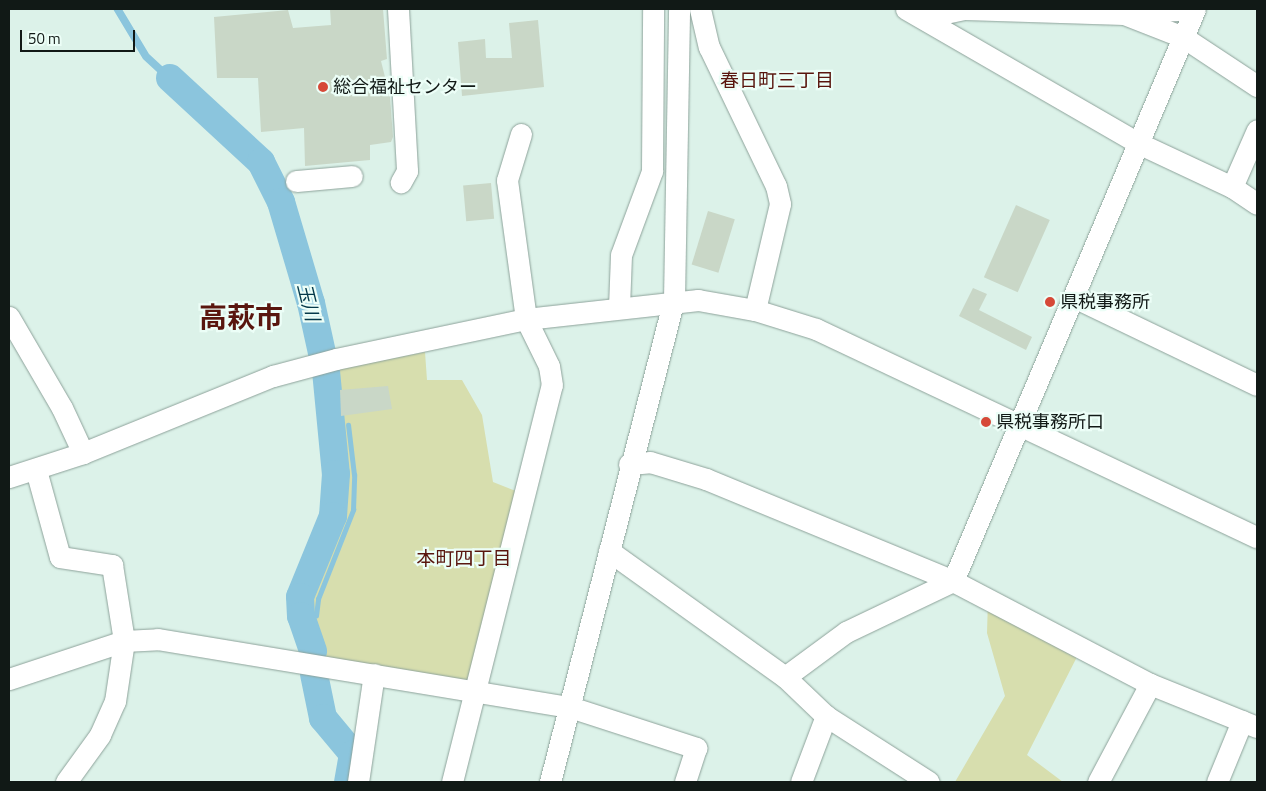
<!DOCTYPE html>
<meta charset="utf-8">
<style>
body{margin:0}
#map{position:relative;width:1266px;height:791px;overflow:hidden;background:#dcf2e9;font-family:"Titillium Web","Noto Sans JP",sans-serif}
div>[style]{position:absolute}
.green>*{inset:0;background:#d7deae}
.water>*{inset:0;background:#8bc5dd}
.stream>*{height:4.5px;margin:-2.25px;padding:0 2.25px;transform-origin:2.25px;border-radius:2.25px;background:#8bc5dd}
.river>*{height:28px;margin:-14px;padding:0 14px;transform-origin:14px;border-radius:14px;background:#8bc5dd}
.building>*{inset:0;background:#c9d7c7;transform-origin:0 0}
.roads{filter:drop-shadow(0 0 1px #8da29a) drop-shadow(0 0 1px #8da29a)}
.minor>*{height:21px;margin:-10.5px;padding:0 10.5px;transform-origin:10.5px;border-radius:10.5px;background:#fff}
.dots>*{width:14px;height:14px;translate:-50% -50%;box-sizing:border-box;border:2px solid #ecfef7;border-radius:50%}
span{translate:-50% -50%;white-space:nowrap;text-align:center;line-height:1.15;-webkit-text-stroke:4.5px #ecfef7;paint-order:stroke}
.poi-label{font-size:18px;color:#111916}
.left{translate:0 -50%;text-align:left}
.neighbourhood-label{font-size:19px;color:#59160e}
.water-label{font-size:19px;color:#053a4b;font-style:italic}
.town-label{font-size:28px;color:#59160e;font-weight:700}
.frame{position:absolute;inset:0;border:10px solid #111916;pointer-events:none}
.scale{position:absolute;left:20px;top:30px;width:115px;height:22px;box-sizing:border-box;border:2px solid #111916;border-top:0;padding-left:6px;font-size:15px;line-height:18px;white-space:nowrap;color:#111916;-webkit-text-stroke:4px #ecfef7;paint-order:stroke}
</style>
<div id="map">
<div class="green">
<div style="clip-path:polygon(425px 352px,427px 380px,462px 380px,482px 415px,493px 482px,521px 493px,472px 687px,327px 665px,308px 639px,299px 607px,327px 534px,334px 502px,326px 371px)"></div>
<div style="clip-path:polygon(988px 599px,1081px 649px,1027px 755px,1063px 782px,955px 782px,1005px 696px,987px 633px)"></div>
</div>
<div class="water">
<div style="clip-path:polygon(113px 9px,122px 9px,149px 54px,200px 101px,195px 107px,143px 59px)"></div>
</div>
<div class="stream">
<div style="left:316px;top:616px;width:17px;rotate:-83deg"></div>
<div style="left:318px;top:599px;width:96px;rotate:-68.5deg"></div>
<div style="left:353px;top:510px;width:35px;rotate:-88deg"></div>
<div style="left:354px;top:475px;width:50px;rotate:-96.8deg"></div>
</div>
<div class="river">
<div style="left:170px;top:78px;width:124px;rotate:42.7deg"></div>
<div style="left:261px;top:162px;width:45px;rotate:63.4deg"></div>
<div style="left:281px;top:202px;width:105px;rotate:73.5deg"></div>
<div style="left:311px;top:303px;width:70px;rotate:77.6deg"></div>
<div style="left:326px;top:371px;width:103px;rotate:84.5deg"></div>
<div style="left:336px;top:474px;width:42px;rotate:94.1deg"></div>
<div style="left:333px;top:516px;width:87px;rotate:112.2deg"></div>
<div style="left:300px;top:597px;width:19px;rotate:87deg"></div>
<div style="left:301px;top:616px;width:37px;rotate:71deg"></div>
<div style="left:314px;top:674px;width:45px;rotate:78.4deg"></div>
<div style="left:323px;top:718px;width:47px;rotate:50.2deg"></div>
<div style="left:353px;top:754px;width:28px;rotate:100deg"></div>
</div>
<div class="building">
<div style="clip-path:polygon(330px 9px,383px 9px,387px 59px,381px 61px,390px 97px,393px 137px,391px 142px,370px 145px,370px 160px,305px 166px,304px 128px,261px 132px,258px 78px,217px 78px,214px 17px,288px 10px,293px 28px,331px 25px)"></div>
<div style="clip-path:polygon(538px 20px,544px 87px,462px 96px,458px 42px,485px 39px,486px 58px,512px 58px,509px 23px)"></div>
<div style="left:491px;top:183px;width:36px;height:28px;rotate:85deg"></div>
<div style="left:1016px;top:205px;width:37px;height:79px;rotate:24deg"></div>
<div style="left:708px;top:211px;width:28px;height:56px;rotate:17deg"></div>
<div style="clip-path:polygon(973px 288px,987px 294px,979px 310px,1032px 337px,1026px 350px,959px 316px)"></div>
<div style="clip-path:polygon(388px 386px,392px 409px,341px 416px,340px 390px)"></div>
</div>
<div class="roads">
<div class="minor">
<div style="left:398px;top:9px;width:162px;rotate:86.8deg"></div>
<div style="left:407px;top:171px;width:13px;rotate:119deg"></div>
<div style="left:700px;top:9px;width:39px;rotate:77deg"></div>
<div style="left:709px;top:47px;width:154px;rotate:64.3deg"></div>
<div style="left:776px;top:186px;width:18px;rotate:77deg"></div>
<div style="left:780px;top:204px;width:109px;rotate:103.3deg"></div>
<div style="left:906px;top:9px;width:268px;rotate:30deg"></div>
<div style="left:1138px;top:143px;width:104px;rotate:25.1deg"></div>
<div style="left:1232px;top:187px;width:30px;rotate:34deg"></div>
<div style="left:1129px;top:13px;width:64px;rotate:-3.6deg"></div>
<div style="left:930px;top:21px;width:5px;rotate:-79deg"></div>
<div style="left:931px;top:16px;width:35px;rotate:-12deg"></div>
<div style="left:965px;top:9px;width:159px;rotate:1.8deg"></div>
<div style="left:1124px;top:14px;width:63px;rotate:21.3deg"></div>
<div style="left:1183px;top:37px;width:89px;rotate:33.5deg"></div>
<div style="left:296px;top:181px;width:56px;rotate:-5.1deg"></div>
<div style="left:1232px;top:187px;width:62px;rotate:-66.3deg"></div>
<div style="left:1074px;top:297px;width:203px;rotate:25.7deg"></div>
<div style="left:619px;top:307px;width:52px;rotate:-87.8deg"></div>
<div style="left:621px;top:255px;width:90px;rotate:-69.7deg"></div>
<div style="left:652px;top:171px;width:162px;rotate:-89.6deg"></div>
<div style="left:9px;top:317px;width:105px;rotate:59.8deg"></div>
<div style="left:62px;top:408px;width:50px;rotate:65deg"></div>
<div style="left:629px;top:464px;width:21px;rotate:-5deg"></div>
<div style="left:650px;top:462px;width:59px;rotate:16.9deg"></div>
<div style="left:706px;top:479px;width:267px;rotate:22.4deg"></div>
<div style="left:953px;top:581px;width:621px;rotate:-67.07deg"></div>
<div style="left:36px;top:470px;width:90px;rotate:74.6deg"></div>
<div style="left:60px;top:557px;width:53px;rotate:8.7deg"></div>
<div style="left:112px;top:565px;width:77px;rotate:81deg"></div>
<div style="left:124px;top:641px;width:61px;rotate:98.5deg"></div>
<div style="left:115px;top:701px;width:37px;rotate:114deg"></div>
<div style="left:100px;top:735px;width:58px;rotate:125.9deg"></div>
<div style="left:9px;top:477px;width:78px;rotate:-18deg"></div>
<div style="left:83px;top:453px;width:205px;rotate:-22.1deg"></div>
<div style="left:273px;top:376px;width:65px;rotate:-15.1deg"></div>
<div style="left:336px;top:359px;width:194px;rotate:-11.9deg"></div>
<div style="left:526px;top:319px;width:173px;rotate:-6.3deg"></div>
<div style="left:698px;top:300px;width:58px;rotate:10deg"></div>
<div style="left:755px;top:310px;width:64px;rotate:17.3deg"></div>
<div style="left:816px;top:329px;width:488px;rotate:25.3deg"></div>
<div style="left:609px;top:551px;width:216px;rotate:35.6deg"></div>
<div style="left:785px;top:677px;width:57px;rotate:43.6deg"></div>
<div style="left:826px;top:716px;width:122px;rotate:32.7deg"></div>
<div style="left:785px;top:677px;width:76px;rotate:-36.4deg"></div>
<div style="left:846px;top:632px;width:119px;rotate:-25.5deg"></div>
<div style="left:953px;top:581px;width:222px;rotate:27.6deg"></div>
<div style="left:1150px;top:684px;width:115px;rotate:21.9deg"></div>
<div style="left:9px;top:679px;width:121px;rotate:-18.3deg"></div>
<div style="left:124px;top:641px;width:34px;rotate:-3deg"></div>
<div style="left:158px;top:639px;width:418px;rotate:9.4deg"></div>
<div style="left:570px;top:707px;width:133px;rotate:18deg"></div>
<div style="left:696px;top:748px;width:36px;rotate:108deg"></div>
<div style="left:358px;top:782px;width:109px;rotate:-81.6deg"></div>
<div style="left:452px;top:782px;width:409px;rotate:-75.9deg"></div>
<div style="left:552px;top:385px;width:19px;rotate:-99deg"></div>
<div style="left:549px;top:366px;width:52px;rotate:-116.1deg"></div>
<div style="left:526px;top:319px;width:140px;rotate:-97.8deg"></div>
<div style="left:507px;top:180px;width:48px;rotate:-73.1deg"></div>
<div style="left:550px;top:782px;width:498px;rotate:-75.6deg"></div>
<div style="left:674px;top:300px;width:291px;rotate:-89deg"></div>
<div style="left:801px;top:782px;width:71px;rotate:-69.3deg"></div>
<div style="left:1098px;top:782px;width:111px;rotate:-62deg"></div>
<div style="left:1217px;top:782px;width:66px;rotate:-67.7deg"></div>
</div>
</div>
<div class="dots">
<div style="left:323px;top:87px;background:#d64938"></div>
<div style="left:1050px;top:302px;background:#d64938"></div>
<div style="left:986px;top:422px;background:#d64938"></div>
</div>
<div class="poi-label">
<span class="left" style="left:333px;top:87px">総合福祉センター</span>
<span class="left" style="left:1060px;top:302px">県税事務所</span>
<span class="left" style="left:996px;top:422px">県税事務所口</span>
</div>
<div class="neighbourhood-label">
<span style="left:777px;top:80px">春日町三丁目</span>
<span style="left:464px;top:558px">本町四丁目</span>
</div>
<div class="water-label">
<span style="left:309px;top:302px;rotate:76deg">玉川</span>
</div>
<div class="town-label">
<span style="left:241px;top:317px">高萩市</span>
</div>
<div class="frame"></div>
<div class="scale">50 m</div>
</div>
